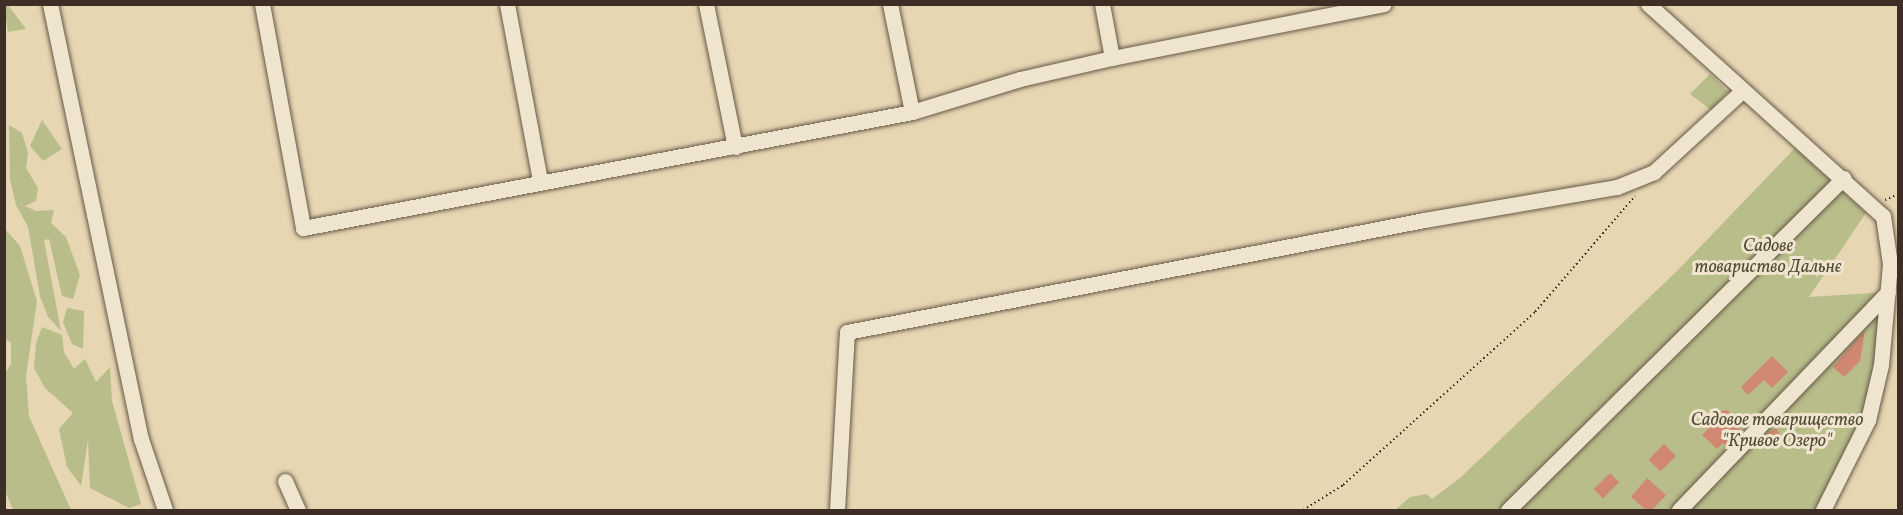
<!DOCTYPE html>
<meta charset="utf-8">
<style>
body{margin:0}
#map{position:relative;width:1903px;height:515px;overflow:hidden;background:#e6d6b2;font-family:Vollkorn,serif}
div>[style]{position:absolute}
.green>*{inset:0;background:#b8bd8a}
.building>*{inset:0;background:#d08872;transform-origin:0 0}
.path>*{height:2px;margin-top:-1px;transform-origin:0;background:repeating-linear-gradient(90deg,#3c2e24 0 1.5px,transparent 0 4.5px)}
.roads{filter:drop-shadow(0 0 2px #665848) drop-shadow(0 0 2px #665848)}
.street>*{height:15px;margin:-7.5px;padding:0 7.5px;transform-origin:7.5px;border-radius:7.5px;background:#efe4cd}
span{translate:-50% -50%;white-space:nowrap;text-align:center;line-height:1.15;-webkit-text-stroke:6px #efe4cd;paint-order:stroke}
.park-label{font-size:18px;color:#554b38;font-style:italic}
.frame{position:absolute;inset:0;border:6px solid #3c2e24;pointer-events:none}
</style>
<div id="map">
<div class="green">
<div style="clip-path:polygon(4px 5px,8px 5px,26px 29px,8px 32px)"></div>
<div style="clip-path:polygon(1710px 74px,1728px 92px,1711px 110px,1690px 94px)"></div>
<div style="clip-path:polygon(42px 120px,62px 149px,43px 161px,30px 146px)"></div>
<div style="clip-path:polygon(9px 125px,22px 133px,28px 153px,26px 168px,38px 188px,36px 201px,25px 206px,36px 211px,54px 210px,51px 223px,66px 237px,80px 275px,73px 299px,62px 296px,49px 239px,44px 240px,61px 331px,48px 317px,40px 296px,28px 227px,16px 205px,10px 179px)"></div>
<div style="clip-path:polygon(1795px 148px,1866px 213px,1809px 297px,1888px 292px,1868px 420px,1823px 510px,1395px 510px,1410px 497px,1427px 494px,1432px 499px,1460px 478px,1679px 269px)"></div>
<div style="clip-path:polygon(5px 229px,20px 246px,37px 301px,26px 376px,29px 416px,71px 510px,13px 510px,5px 491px,4px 375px,11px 364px,11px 343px,5px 339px)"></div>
<div style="clip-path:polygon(67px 308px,84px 311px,83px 349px,72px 344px,63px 322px)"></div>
<div style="clip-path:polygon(42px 327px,62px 335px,64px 352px,74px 369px,85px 359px,96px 382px,110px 367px,112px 401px,141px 504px,129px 508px,90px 488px,88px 440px,81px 486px,67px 467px,59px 429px,73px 413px,45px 388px,34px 368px,36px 343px)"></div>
</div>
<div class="building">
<div style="clip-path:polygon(1865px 330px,1860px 361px,1844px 377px,1833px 367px)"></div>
<div style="clip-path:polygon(1772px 356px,1788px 372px,1772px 388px,1764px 380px,1748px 395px,1741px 387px)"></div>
<div style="clip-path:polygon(1727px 410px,1743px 425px,1726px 447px,1723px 443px,1717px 449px,1702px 435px,1708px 429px,1703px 425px,1714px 413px)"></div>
<div style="left:1776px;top:428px;width:14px;height:15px;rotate:60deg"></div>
<div style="left:1664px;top:444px;width:17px;height:22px;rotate:45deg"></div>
<div style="left:1610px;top:473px;width:13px;height:23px;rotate:45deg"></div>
<div style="clip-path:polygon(1647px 478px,1666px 495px,1652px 510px,1646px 510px,1631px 497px)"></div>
</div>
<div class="path">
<div style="left:1885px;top:200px;width:14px;rotate:-25deg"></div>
<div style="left:1303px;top:510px;width:47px;rotate:-32deg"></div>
<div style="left:1343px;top:485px;width:258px;rotate:-42deg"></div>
<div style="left:1535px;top:312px;width:153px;rotate:-49.2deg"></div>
</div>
<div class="roads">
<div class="street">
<div style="left:50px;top:4px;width:444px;rotate:78.2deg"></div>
<div style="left:141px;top:439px;width:75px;rotate:71.3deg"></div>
<div style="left:262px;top:4px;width:228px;rotate:79.6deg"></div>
<div style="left:303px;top:228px;width:620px;rotate:-10.78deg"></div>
<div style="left:912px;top:112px;width:113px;rotate:-17deg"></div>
<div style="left:1020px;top:79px;width:94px;rotate:-12.9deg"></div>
<div style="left:1112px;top:58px;width:277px;rotate:-11.2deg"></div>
<div style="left:507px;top:4px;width:180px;rotate:79.4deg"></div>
<div style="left:706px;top:4px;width:146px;rotate:78.5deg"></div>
<div style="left:890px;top:4px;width:110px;rotate:78.5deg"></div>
<div style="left:1102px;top:4px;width:55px;rotate:79.5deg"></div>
<div style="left:1648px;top:4px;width:316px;rotate:42.1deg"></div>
<div style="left:1883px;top:216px;width:49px;rotate:81.7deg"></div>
<div style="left:1890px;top:264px;width:101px;rotate:95.1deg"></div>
<div style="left:1881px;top:365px;width:57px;rotate:103.3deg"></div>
<div style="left:1868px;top:420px;width:101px;rotate:116.6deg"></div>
<div style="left:285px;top:481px;width:32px;rotate:66deg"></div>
<div style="left:837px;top:510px;width:178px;rotate:-86.8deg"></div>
<div style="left:847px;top:332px;width:588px;rotate:-10.98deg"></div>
<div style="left:1424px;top:220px;width:196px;rotate:-9.7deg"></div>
<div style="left:1617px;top:187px;width:40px;rotate:-22deg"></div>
<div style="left:1654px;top:172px;width:118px;rotate:-42.6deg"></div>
<div style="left:1508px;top:510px;width:472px;rotate:-44.7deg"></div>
<div style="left:1679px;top:510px;width:302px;rotate:-46.2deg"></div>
</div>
</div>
<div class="park-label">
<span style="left:1768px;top:258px">Садове<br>товариство Дальнє</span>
<span style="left:1777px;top:432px">Садовое товарищество<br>"Кривое Озеро"</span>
</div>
<div class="frame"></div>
</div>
